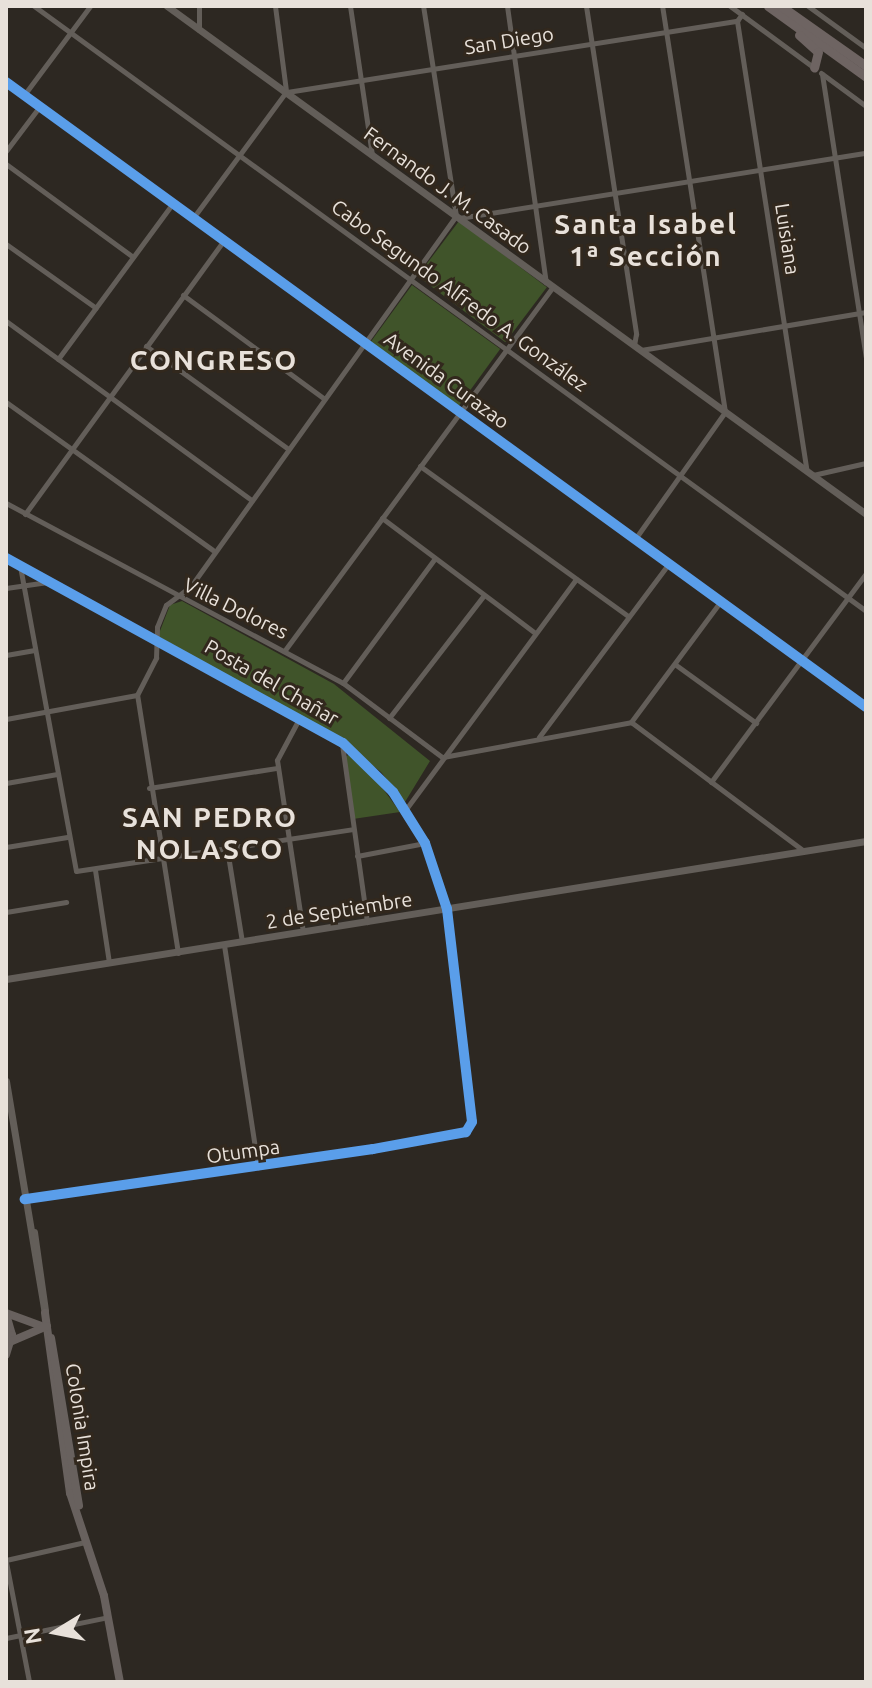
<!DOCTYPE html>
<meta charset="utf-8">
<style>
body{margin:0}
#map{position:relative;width:872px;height:1688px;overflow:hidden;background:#2d2822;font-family:Ubuntu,sans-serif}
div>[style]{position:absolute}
.green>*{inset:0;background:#40542a;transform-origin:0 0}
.minor>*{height:5px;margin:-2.5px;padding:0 2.5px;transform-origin:2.5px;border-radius:2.5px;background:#635e59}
.tertiary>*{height:7px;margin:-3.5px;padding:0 3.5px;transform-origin:3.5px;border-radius:3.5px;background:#635e59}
.secondary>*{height:8px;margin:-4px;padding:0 4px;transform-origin:4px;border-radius:4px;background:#68615e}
.primary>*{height:9px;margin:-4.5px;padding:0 4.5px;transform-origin:4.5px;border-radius:4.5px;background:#6e6462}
.cycleway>*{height:10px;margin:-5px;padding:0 5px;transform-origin:5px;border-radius:5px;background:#5a9eea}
span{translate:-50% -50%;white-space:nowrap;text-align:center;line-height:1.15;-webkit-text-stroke:6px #32281d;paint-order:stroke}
.street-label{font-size:20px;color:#e8e1da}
.district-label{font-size:28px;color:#e8e1da;font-weight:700;letter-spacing:2px}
.frame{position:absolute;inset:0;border:8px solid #e8e1da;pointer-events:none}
.north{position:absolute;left:16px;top:1592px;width:80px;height:80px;-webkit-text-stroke:6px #32281d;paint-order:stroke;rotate:260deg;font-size:22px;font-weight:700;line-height:32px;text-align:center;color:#e8e1da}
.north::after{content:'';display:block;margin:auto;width:28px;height:36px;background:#e8e1da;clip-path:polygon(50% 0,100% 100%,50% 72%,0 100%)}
</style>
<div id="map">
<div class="green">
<div style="left:459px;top:221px;width:110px;height:69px;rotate:37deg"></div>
<div style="left:412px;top:285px;width:109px;height:72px;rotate:36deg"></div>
<div style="clip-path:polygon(182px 601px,334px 684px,430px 761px,405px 802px,381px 772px,340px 740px,158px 636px,170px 605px)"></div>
<div style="clip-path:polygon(350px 754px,375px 778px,400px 812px,353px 819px,345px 757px)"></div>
</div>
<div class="minor">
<div style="left:34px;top:6px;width:1029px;rotate:36.02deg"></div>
<div style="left:275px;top:6px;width:86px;rotate:82.6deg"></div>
<div style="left:350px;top:6px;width:151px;rotate:81.6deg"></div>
<div style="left:507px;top:6px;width:279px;rotate:82deg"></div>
<div style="left:586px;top:6px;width:332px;rotate:81.3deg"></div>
<div style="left:636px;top:334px;width:11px;rotate:100deg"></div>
<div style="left:730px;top:6px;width:103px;rotate:36.3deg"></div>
<div style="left:808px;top:6px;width:72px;rotate:35.9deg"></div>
<div style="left:742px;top:14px;width:9px;rotate:126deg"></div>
<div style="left:737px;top:21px;width:453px;rotate:81.2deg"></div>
<div style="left:199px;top:30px;width:24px;rotate:-90deg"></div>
<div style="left:821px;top:73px;width:56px;rotate:36.3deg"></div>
<div style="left:822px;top:74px;width:286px;rotate:81.2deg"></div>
<div style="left:287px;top:92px;width:456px;rotate:-9deg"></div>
<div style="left:24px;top:95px;width:111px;rotate:-53.4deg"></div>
<div style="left:6px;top:151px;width:56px;rotate:-52.9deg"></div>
<div style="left:6px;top:164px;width:157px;rotate:36.2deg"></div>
<div style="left:193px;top:218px;width:157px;rotate:-53.6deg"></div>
<div style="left:459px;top:218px;width:412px;rotate:-9.1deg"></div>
<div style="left:6px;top:244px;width:110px;rotate:35.4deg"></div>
<div style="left:183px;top:295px;width:174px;rotate:36.3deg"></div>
<div style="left:6px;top:321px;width:302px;rotate:36.1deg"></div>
<div style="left:146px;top:346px;width:174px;rotate:35.9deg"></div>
<div style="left:641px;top:350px;width:228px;rotate:-9.6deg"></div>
<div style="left:58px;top:359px;width:194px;rotate:-53.6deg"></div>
<div style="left:6px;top:402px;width:254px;rotate:35.6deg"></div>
<div style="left:420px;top:466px;width:256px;rotate:35.8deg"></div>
<div style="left:813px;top:475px;width:54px;rotate:-12.8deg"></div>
<div style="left:6px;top:503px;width:382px;rotate:28.1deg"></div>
<div style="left:343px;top:683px;width:124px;rotate:36.8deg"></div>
<div style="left:25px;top:514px;width:339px;rotate:-54deg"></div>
<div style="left:382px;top:518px;width:191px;rotate:36.9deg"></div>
<div style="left:635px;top:539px;width:156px;rotate:-54.7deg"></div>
<div style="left:725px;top:412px;width:411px;rotate:-98.8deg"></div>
<div style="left:6px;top:558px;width:384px;rotate:28.8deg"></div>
<div style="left:343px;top:743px;width:70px;rotate:44.4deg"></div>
<div style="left:393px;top:792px;width:60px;rotate:57.9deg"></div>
<div style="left:425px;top:843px;width:70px;rotate:71.6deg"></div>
<div style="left:447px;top:909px;width:214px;rotate:83.3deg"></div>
<div style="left:472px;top:1122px;width:12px;rotate:121deg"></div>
<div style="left:466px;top:1132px;width:95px;rotate:169.6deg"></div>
<div style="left:373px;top:1149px;width:351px;rotate:171.8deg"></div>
<div style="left:20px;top:566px;width:310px;rotate:79.6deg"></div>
<div style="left:76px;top:871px;width:280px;rotate:-8.6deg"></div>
<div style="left:6px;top:588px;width:42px;rotate:-8.1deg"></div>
<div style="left:285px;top:650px;width:452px;rotate:-53.6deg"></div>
<div style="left:6px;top:655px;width:29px;rotate:-10deg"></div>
<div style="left:676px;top:665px;width:99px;rotate:35.9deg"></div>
<div style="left:343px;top:683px;width:155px;rotate:-53.6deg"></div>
<div style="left:300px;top:717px;width:49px;rotate:118.1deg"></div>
<div style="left:277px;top:760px;width:174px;rotate:81.4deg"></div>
<div style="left:389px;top:718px;width:155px;rotate:-52.3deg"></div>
<div style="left:6px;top:719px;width:133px;rotate:-10.4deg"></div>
<div style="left:631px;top:722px;width:214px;rotate:36.7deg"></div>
<div style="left:631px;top:722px;width:151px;rotate:-53.4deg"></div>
<div style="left:539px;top:737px;width:217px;rotate:-53.2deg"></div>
<div style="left:342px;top:744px;width:180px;rotate:82deg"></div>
<div style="left:443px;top:757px;width:191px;rotate:-10.5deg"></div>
<div style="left:711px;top:782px;width:260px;rotate:-53.4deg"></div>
<div style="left:6px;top:783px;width:52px;rotate:-10deg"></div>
<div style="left:149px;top:788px;width:130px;rotate:-8.9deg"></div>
<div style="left:406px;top:809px;width:286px;rotate:-53.5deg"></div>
<div style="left:6px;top:847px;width:62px;rotate:-9.3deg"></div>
<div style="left:227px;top:849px;width:94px;rotate:80.8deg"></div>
<div style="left:357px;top:856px;width:69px;rotate:-10.8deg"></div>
<div style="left:95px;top:870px;width:94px;rotate:81.4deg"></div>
<div style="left:6px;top:912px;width:61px;rotate:-9.5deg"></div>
<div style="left:224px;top:945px;width:225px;rotate:81.3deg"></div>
<div style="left:178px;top:953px;width:261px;rotate:-99deg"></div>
<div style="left:137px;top:695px;width:42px;rotate:-62.8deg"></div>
<div style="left:156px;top:658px;width:31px;rotate:-88deg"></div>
<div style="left:157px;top:627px;width:24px;rotate:-68deg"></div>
<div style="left:166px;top:605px;width:31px;rotate:-37deg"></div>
<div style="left:191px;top:586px;width:455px;rotate:-54.4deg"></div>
<div style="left:456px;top:216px;width:213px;rotate:-98.9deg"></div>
<div style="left:6px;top:1560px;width:81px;rotate:-12.8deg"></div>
<div style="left:6px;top:1562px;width:122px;rotate:79.1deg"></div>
<div style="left:6px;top:1638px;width:104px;rotate:-11.6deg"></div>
</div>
<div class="tertiary">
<div style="left:167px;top:6px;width:864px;rotate:36.01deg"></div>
<div style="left:6px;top:82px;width:1063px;rotate:36.01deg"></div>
<div style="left:6px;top:979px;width:871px;rotate:-9.12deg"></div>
<div style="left:6px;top:1081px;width:235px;rotate:80.5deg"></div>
<div style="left:34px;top:1232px;width:79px;rotate:82deg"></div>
</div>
<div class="secondary">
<div style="left:6px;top:1313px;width:37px;rotate:20deg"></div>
<div style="left:45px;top:1313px;width:182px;rotate:82.1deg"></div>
<div style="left:70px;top:1493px;width:108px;rotate:71.7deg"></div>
<div style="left:104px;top:1596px;width:87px;rotate:79.5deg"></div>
<div style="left:6px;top:1314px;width:22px;rotate:74deg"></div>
<div style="left:12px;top:1335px;width:21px;rotate:107deg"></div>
<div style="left:51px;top:1338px;width:170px;rotate:80.5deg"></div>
<div style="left:12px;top:1341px;width:38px;rotate:-23deg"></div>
</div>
<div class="primary">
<div style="left:768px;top:6px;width:121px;rotate:35.9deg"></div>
<div style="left:781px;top:6px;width:104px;rotate:35.2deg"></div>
<div style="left:799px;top:35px;width:25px;rotate:42deg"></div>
<div style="left:818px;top:52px;width:16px;rotate:104deg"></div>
</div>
<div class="cycleway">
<div style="left:6px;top:82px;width:1063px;rotate:36.01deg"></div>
<div style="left:6px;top:558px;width:384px;rotate:28.8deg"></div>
<div style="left:343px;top:743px;width:70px;rotate:44.4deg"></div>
<div style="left:393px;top:792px;width:60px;rotate:57.9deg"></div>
<div style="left:425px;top:843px;width:70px;rotate:71.6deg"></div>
<div style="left:447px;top:909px;width:214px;rotate:83.3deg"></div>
<div style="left:472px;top:1122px;width:12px;rotate:121deg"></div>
<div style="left:466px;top:1132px;width:95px;rotate:169.6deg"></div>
<div style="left:373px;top:1149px;width:352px;rotate:171.8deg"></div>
</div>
<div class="street-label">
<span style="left:509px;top:40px;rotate:-9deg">San Diego</span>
<span style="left:448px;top:190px;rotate:36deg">Fernando J. M. Casado</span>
<span style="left:788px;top:239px;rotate:81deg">Luisiana</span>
<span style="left:460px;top:295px;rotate:36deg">Cabo Segundo Alfredo A. González</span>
<span style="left:447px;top:380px;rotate:36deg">Avenida Curazao</span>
<span style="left:236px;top:608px;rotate:26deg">Villa Dolores</span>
<span style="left:272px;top:682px;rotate:30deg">Posta del Chañar</span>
<span style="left:339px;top:910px;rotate:-9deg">2 de Septiembre</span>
<span style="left:243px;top:1151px;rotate:-8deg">Otumpa</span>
<span style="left:83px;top:1427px;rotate:81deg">Colonia Impira</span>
</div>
<div class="district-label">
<span style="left:646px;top:240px">Santa Isabel<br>1ª Sección</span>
<span style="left:214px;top:360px">CONGRESO</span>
<span style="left:210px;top:833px">SAN PEDRO<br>NOLASCO</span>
</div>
<div class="frame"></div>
<div class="north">N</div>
</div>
